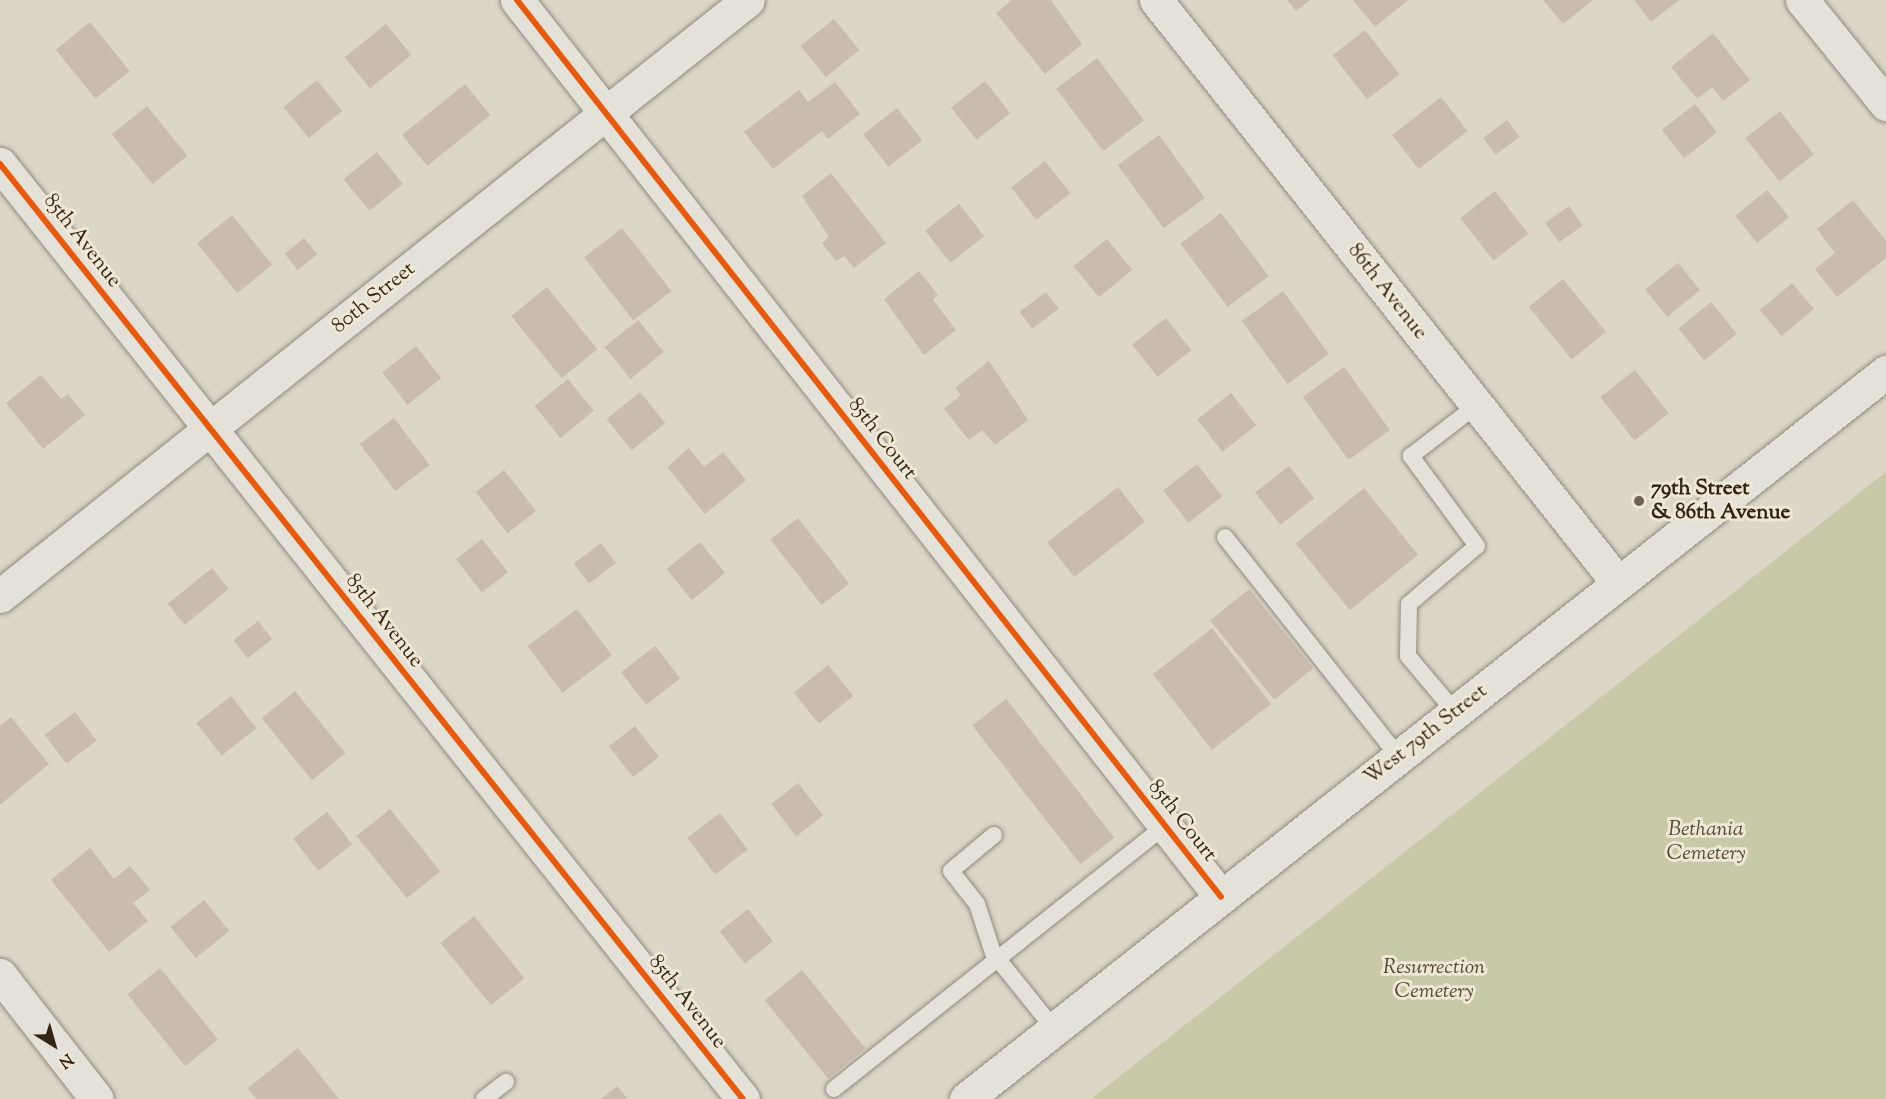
<!DOCTYPE html>
<style>
body{margin:0}
#map{position:relative;width:1886px;height:1099px;overflow:hidden;background:#dbd6c5;font-family:"Sorts Mill Goudy",serif}
div>[style]{position:absolute}
.green>*{inset:0;background:#c8c9a6}
.building>*{inset:0;background:#cabbb0;transform-origin:0 0}
.roads{filter:drop-shadow(0 0 2px #908c80) drop-shadow(0 0 2px #908c80)}
.service>*{height:16px;margin:-8px;padding:0 8px;transform-origin:8px;border-radius:8px;background:#e4e1d9}
.minor>*{height:33px;margin:-16.5px;padding:0 16.5px;transform-origin:16.5px;border-radius:16.5px;background:#e4e1d9}
.secondary>*{height:33px;margin:-16.5px;padding:0 16.5px;transform-origin:16.5px;border-radius:16.5px;background:#e4e1d9}
.cycleway>*{height:6px;margin:-3px;padding:0 3px;transform-origin:3px;border-radius:3px;background:#e8590c}
.dots>*{width:16px;height:16px;translate:-50% -50%;box-sizing:border-box;border:3px solid #ede7d4;border-radius:50%}
span{translate:-50% -50%;white-space:nowrap;text-align:center;line-height:1.15;-webkit-text-stroke:6px #ede7d4;paint-order:stroke}
.street-label{font-size:21px;color:#322312}
.poi-label{font-size:21px;color:#322312;font-weight:700}
.left{translate:0 -50%;text-align:left}
.park-label{font-size:21px;color:#544a31;font-style:italic}
.north{position:absolute;left:24px;top:1015px;width:60px;height:60px;-webkit-text-stroke:4px #ede7d4;paint-order:stroke;rotate:143deg;font-size:16px;font-weight:700;line-height:24px;text-align:center;color:#322312}
.north::after{content:'';display:block;margin:auto;width:21px;height:27px;background:#322312;clip-path:polygon(50% 0,100% 100%,50% 72%,0 100%)}
</style>
<div id="map">
<div class="green">
<div style="clip-path:polygon(1886px 472px,1886px 1099px,1091px 1099px,1453px 814px)"></div>
</div>
<div class="building">
<div style="clip-path:polygon(1012px 0,1051px 0,1082px 44px,1045px 74px,996px 13px)"></div>
<div style="clip-path:polygon(1287px 0,1310px 0,1296px 11px)"></div>
<div style="clip-path:polygon(1353px 0,1408px 0,1375px 27px)"></div>
<div style="clip-path:polygon(1543px 0,1593px 0,1563px 24px)"></div>
<div style="clip-path:polygon(1634px 0,1679px 0,1651px 22px)"></div>
<div style="left:834px;top:19px;width:40px;height:43px;rotate:51deg"></div>
<div style="left:90px;top:22px;width:63px;height:44px;rotate:51deg"></div>
<div style="left:386px;top:24px;width:40px;height:53px;rotate:51deg"></div>
<div style="left:1365px;top:30px;width:56px;height:41px;rotate:52deg"></div>
<div style="clip-path:polygon(1713px 33px,1750px 80px,1723px 101px,1712px 87px,1697px 99px,1671px 67px)"></div>
<div style="left:1097px;top:58px;width:78px;height:51px;rotate:53deg"></div>
<div style="left:317px;top:80px;width:40px;height:43px;rotate:51deg"></div>
<div style="left:985px;top:81px;width:41px;height:43px;rotate:52deg"></div>
<div style="clip-path:polygon(835px 82px,860px 114px,828px 139px,822px 131px,773px 169px,744px 132px,799px 90px,808px 102px)"></div>
<div style="left:465px;top:84px;width:40px;height:81px;rotate:51deg"></div>
<div style="left:1441px;top:97px;width:43px;height:62px;rotate:52deg"></div>
<div style="left:1695px;top:104px;width:36px;height:42px;rotate:52deg"></div>
<div style="left:147px;top:106px;width:64px;height:45px;rotate:51deg"></div>
<div style="left:897px;top:108px;width:41px;height:43px;rotate:52deg"></div>
<div style="left:1780px;top:111px;width:55px;height:44px;rotate:52deg"></div>
<div style="left:1507px;top:120px;width:21px;height:30px;rotate:53deg"></div>
<div style="left:1159px;top:135px;width:78px;height:51px;rotate:54deg"></div>
<div style="left:377px;top:152px;width:41px;height:43px;rotate:51deg"></div>
<div style="left:1045px;top:161px;width:41px;height:43px;rotate:52deg"></div>
<div style="clip-path:polygon(831px 173px,886px 243px,854px 268px,844px 256px,836px 261px,822px 243px,829px 237px,802px 196px)"></div>
<div style="left:1767px;top:190px;width:35px;height:41px;rotate:51deg"></div>
<div style="left:1495px;top:191px;width:54px;height:44px;rotate:52deg"></div>
<div style="clip-path:polygon(1853px 200px,1886px 241px,1886px 258px,1837px 297px,1815px 269px,1835px 253px,1817px 229px)"></div>
<div style="left:959px;top:204px;width:41px;height:43px;rotate:52deg"></div>
<div style="left:1569px;top:206px;width:24px;height:29px;rotate:55deg"></div>
<div style="left:1221px;top:213px;width:79px;height:51px;rotate:53deg"></div>
<div style="left:232px;top:215px;width:64px;height:45px;rotate:51deg"></div>
<div style="left:622px;top:228px;width:80px;height:48px;rotate:52deg"></div>
<div style="left:304px;top:238px;width:21px;height:25px;rotate:51deg"></div>
<div style="left:1107px;top:239px;width:40px;height:43px;rotate:51deg"></div>
<div style="left:1678px;top:263px;width:35px;height:42px;rotate:51deg"></div>
<div style="clip-path:polygon(919px 271px,938px 295px,933px 300px,956px 330px,924px 355px,884px 299px)"></div>
<div style="left:1563px;top:279px;width:68px;height:44px;rotate:51deg"></div>
<div style="left:1792px;top:283px;width:34px;height:42px;rotate:50deg"></div>
<div style="left:547px;top:287px;width:80px;height:46px;rotate:51deg"></div>
<div style="left:1283px;top:291px;width:78px;height:51px;rotate:54deg"></div>
<div style="left:1046px;top:292px;width:21px;height:33px;rotate:53deg"></div>
<div style="left:1711px;top:302px;width:41px;height:42px;rotate:51deg"></div>
<div style="left:1166px;top:318px;width:41px;height:43px;rotate:52deg"></div>
<div style="left:638px;top:320px;width:41px;height:43px;rotate:51deg"></div>
<div style="left:416px;top:346px;width:41px;height:43px;rotate:52deg"></div>
<div style="clip-path:polygon(989px 361px,1028px 420px,995px 445px,982px 430px,969px 440px,944px 409px,961px 395px,955px 388px)"></div>
<div style="left:1344px;top:367px;width:78px;height:51px;rotate:54deg"></div>
<div style="left:1635px;top:370px;width:55px;height:44px;rotate:52deg"></div>
<div style="clip-path:polygon(41px 375px,61px 399px,68px 394px,85px 415px,43px 449px,6px 403px)"></div>
<div style="left:568px;top:379px;width:41px;height:43px;rotate:51deg"></div>
<div style="left:640px;top:392px;width:40px;height:43px;rotate:51deg"></div>
<div style="left:1231px;top:393px;width:41px;height:43px;rotate:52deg"></div>
<div style="left:394px;top:418px;width:59px;height:43px;rotate:53deg"></div>
<div style="clip-path:polygon(689px 448px,704px 467px,723px 452px,746px 480px,705px 514px,667px 467px)"></div>
<div style="left:1197px;top:464px;width:41px;height:43px;rotate:52deg"></div>
<div style="left:1289px;top:466px;width:41px;height:43px;rotate:52deg"></div>
<div style="left:504px;top:470px;width:52px;height:36px;rotate:52deg"></div>
<div style="left:1118px;top:487px;width:44px;height:90px;rotate:52deg"></div>
<div style="left:1364px;top:488px;width:86px;height:88px;rotate:51deg"></div>
<div style="left:798px;top:518px;width:83px;height:35px;rotate:52deg"></div>
<div style="left:482px;top:539px;width:42px;height:33px;rotate:52deg"></div>
<div style="left:700px;top:542px;width:40px;height:43px;rotate:51deg"></div>
<div style="left:601px;top:543px;width:25px;height:34px;rotate:53deg"></div>
<div style="left:212px;top:568px;width:27px;height:57px;rotate:51deg"></div>
<div style="left:1249px;top:589px;width:102px;height:50px;rotate:51deg"></div>
<div style="left:577px;top:609px;width:58px;height:62px;rotate:53deg"></div>
<div style="left:258px;top:621px;width:23px;height:31px;rotate:52deg"></div>
<div style="left:1212px;top:628px;width:96px;height:75px;rotate:52deg"></div>
<div style="left:655px;top:646px;width:41px;height:43px;rotate:52deg"></div>
<div style="left:828px;top:665px;width:40px;height:44px;rotate:51deg"></div>
<div style="left:295px;top:691px;width:80px;height:43px;rotate:51deg"></div>
<div style="left:231px;top:696px;width:41px;height:44px;rotate:52deg"></div>
<div style="left:1006px;top:699px;width:176px;height:43px;rotate:52deg"></div>
<div style="left:75px;top:712px;width:36px;height:38px;rotate:53deg"></div>
<div style="clip-path:polygon(11px 717px,49px 764px,0 805px,0 726px)"></div>
<div style="left:635px;top:726px;width:39px;height:33px;rotate:52deg"></div>
<div style="left:798px;top:783px;width:41px;height:34px;rotate:52deg"></div>
<div style="left:390px;top:809px;width:80px;height:43px;rotate:51deg"></div>
<div style="left:327px;top:812px;width:41px;height:43px;rotate:52deg"></div>
<div style="left:720px;top:813px;width:46px;height:41px;rotate:53deg"></div>
<div style="clip-path:polygon(90px 848px,114px 879px,130px 866px,150px 890px,133px 903px,148px 921px,109px 952px,51px 880px)"></div>
<div style="left:204px;top:900px;width:40px;height:43px;rotate:51deg"></div>
<div style="left:748px;top:909px;width:41px;height:36px;rotate:52deg"></div>
<div style="left:474px;top:916px;width:80px;height:43px;rotate:51deg"></div>
<div style="left:160px;top:968px;width:92px;height:42px;rotate:51deg"></div>
<div style="left:802px;top:970px;width:101px;height:48px;rotate:51deg"></div>
<div style="clip-path:polygon(298px 1048px,339px 1099px,256px 1099px,248px 1088px)"></div>
<div style="clip-path:polygon(617px 1086px,628px 1099px,601px 1099px)"></div>
</div>
<div class="roads">
<div class="service">
<div style="left:1225px;top:537px;width:280px;rotate:51.7deg"></div>
<div style="left:1455px;top:712px;width:73px;rotate:-130deg"></div>
<div style="left:1408px;top:656px;width:52px;rotate:-88.9deg"></div>
<div style="left:1409px;top:604px;width:89px;rotate:-40.5deg"></div>
<div style="left:1477px;top:546px;width:112px;rotate:-126.3deg"></div>
<div style="left:1411px;top:456px;width:83px;rotate:-37.7deg"></div>
<div style="left:994px;top:835px;width:56px;rotate:140.1deg"></div>
<div style="left:951px;top:871px;width:42px;rotate:51.8deg"></div>
<div style="left:977px;top:904px;width:52px;rotate:71.9deg"></div>
<div style="left:993px;top:953px;width:97px;rotate:51.2deg"></div>
<div style="left:834px;top:1089px;width:423px;rotate:-38.5deg"></div>
<div style="left:484px;top:1099px;width:28px;rotate:-38deg"></div>
</div>
<div class="minor">
<div style="left:517px;top:0;width:1140px;rotate:51.87deg"></div>
<div style="left:1156px;top:0;width:744px;rotate:51.6deg"></div>
<div style="left:1802px;top:0;width:134px;rotate:51.1deg"></div>
<div style="left:0;top:164px;width:1194px;rotate:51.53deg"></div>
<div style="left:0;top:596px;width:956px;rotate:-38.55deg"></div>
<div style="left:0;top:975px;width:157px;rotate:52deg"></div>
</div>
<div class="secondary">
<div style="left:966px;top:1099px;width:1173px;rotate:-38.32deg"></div>
</div>
</div>
<div class="cycleway">
<div style="left:517px;top:0;width:1140px;rotate:51.87deg"></div>
<div style="left:0;top:164px;width:1194px;rotate:51.53deg"></div>
</div>
<div class="dots">
<div style="left:1639px;top:501px;background:#6d6251"></div>
</div>
<div class="street-label">
<span style="left:82px;top:241px;rotate:52deg">85th Avenue</span>
<span style="left:1387px;top:292px;rotate:52deg">86th Avenue</span>
<span style="left:374px;top:298px;rotate:-39deg">80th Street</span>
<span style="left:882px;top:439px;rotate:52deg">85th Court</span>
<span style="left:384px;top:621px;rotate:52deg">85th Avenue</span>
<span style="left:1426px;top:735px;rotate:-38deg">West 79th Street</span>
<span style="left:1182px;top:821px;rotate:52deg">85th Court</span>
<span style="left:687px;top:1002px;rotate:52deg">85th Avenue</span>
</div>
<div class="poi-label">
<span class="left" style="left:1651px;top:501px">79th Street<br>&amp; 86th Avenue</span>
</div>
<div class="park-label">
<span style="left:1706px;top:842px">Bethania<br>Cemetery</span>
<span style="left:1434px;top:980px">Resurrection<br>Cemetery</span>
</div>
<div class="north">N</div>
</div>
